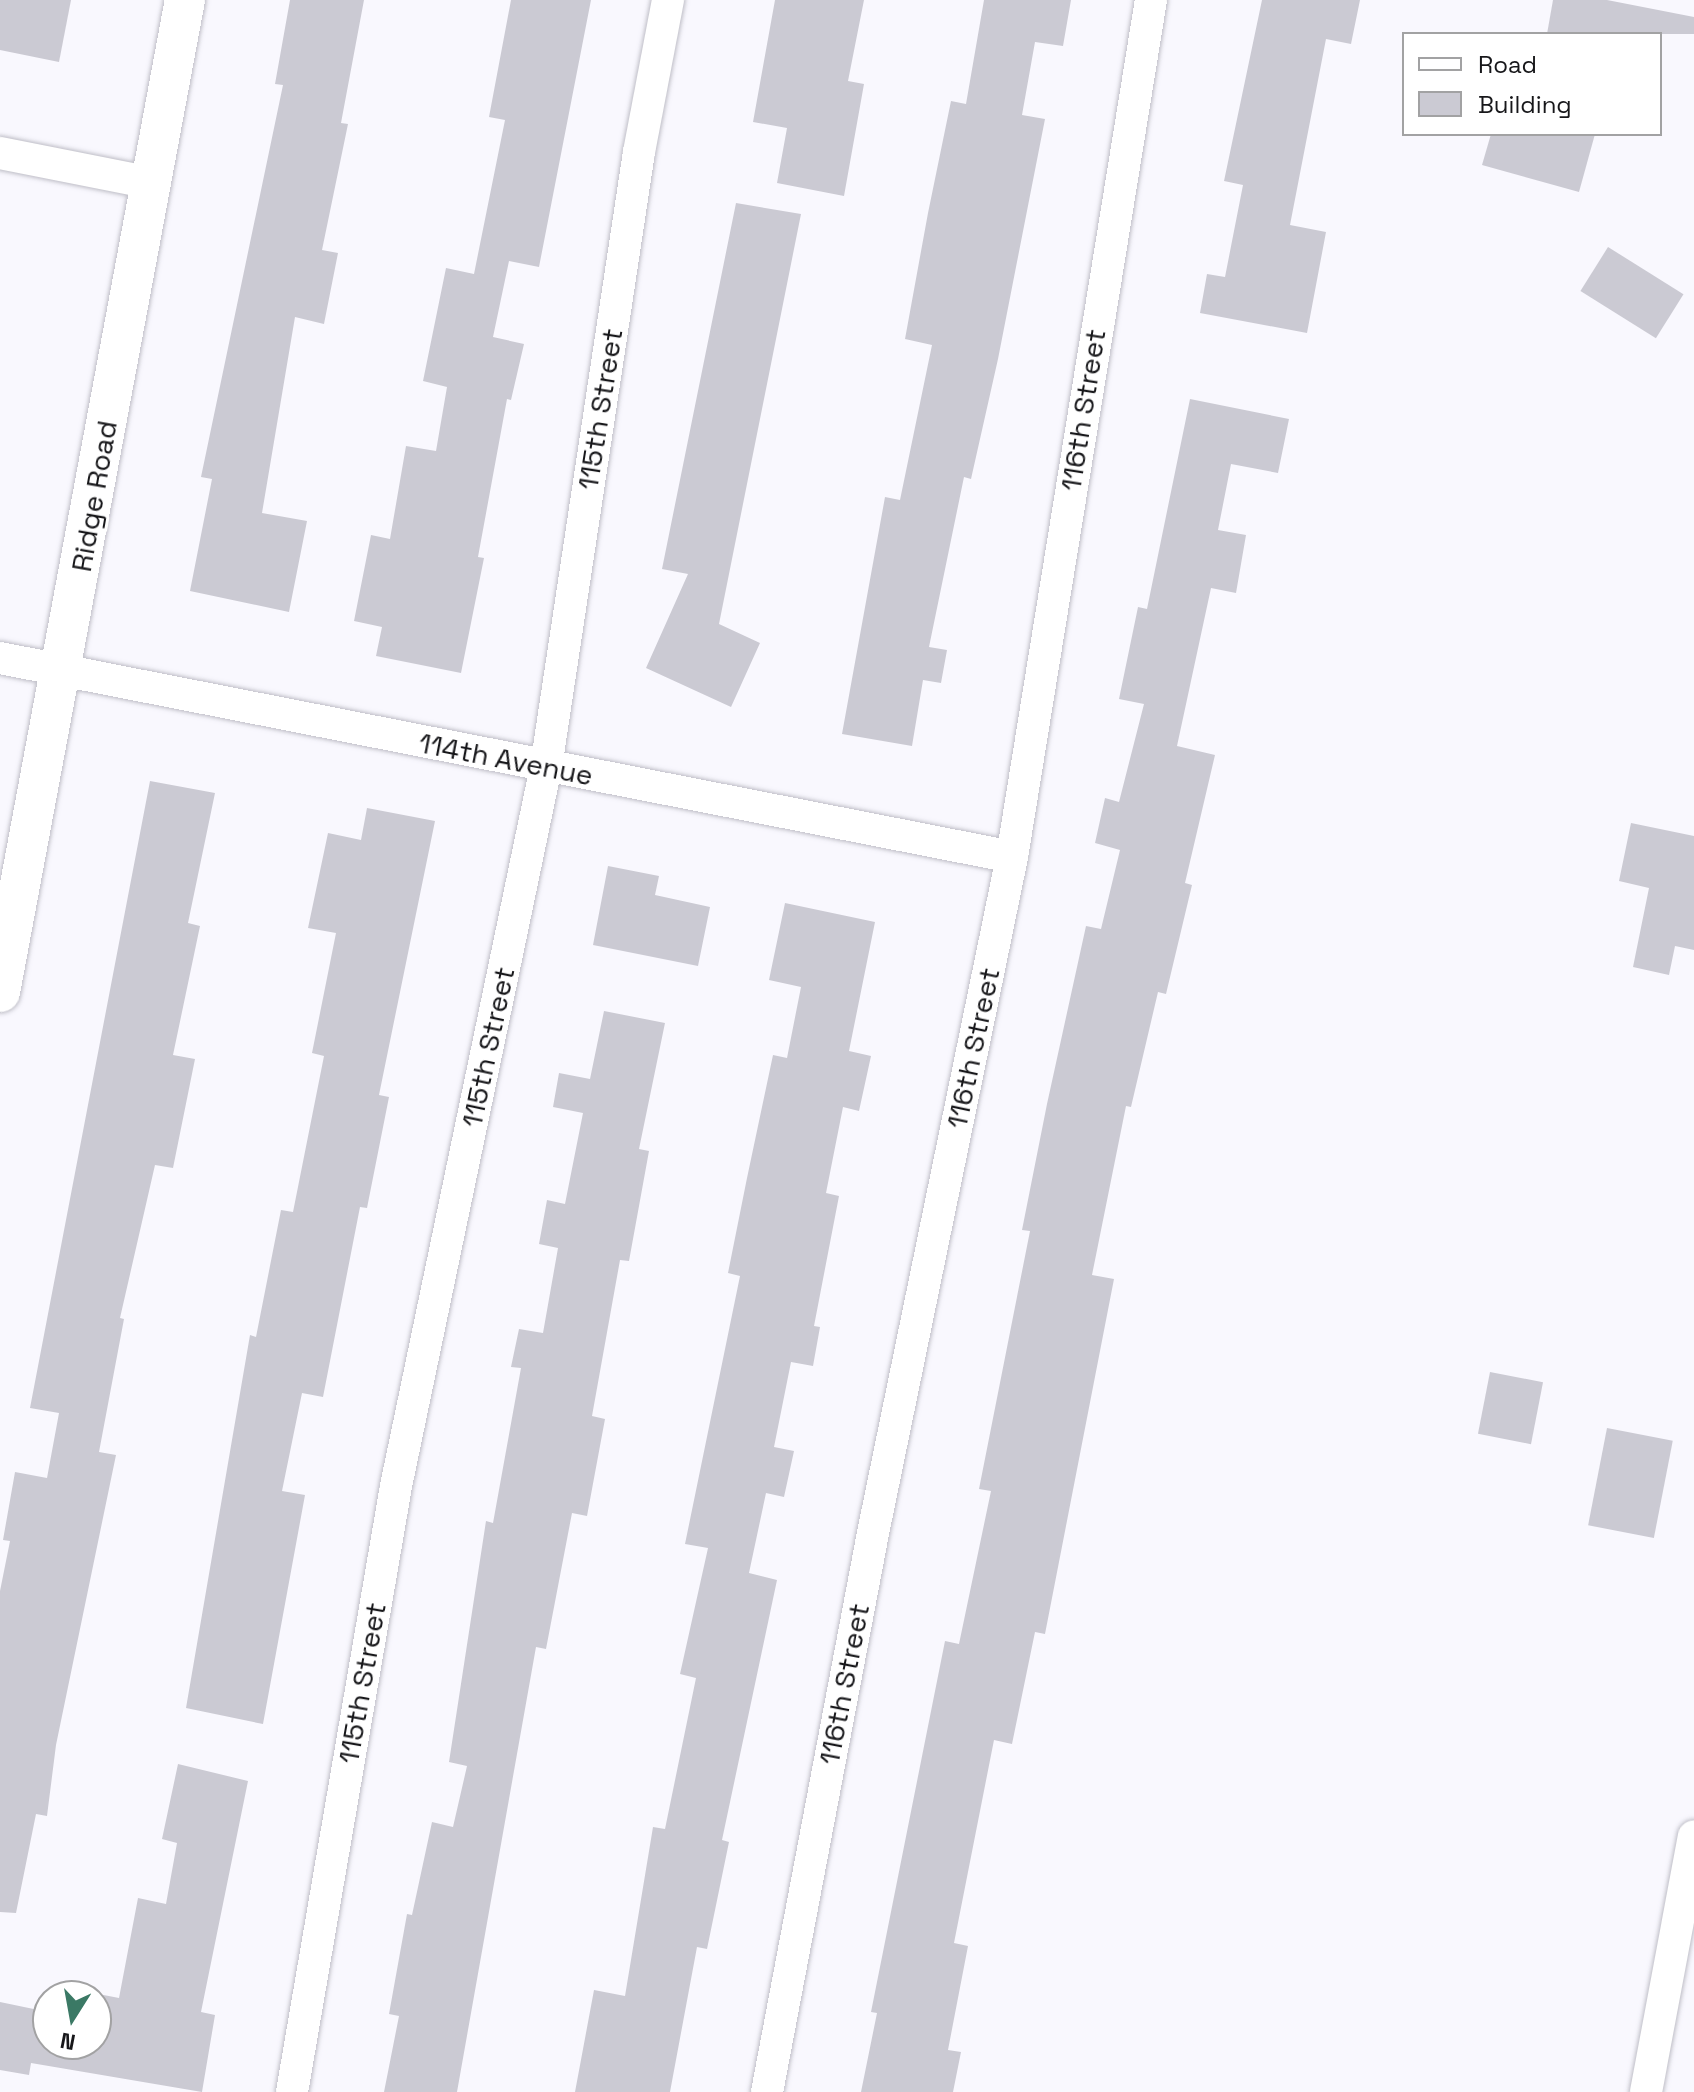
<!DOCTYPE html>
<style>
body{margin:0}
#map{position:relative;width:1694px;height:2092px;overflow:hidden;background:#f9f8fe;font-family:"Space Grotesk",sans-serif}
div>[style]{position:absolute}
.building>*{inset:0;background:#cbcad3;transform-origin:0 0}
.roads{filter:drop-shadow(0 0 2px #bfbec7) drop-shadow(0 0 2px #bfbec7)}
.minor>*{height:32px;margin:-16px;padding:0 16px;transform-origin:16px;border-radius:16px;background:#fff}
.tertiary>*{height:40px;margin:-20px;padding:0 20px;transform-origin:20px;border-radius:20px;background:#fff}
span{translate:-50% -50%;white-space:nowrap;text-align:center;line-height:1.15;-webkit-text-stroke:6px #fff;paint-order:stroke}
.street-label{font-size:28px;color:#17171a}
.legend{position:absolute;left:1402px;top:32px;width:260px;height:104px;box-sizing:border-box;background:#fff;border:2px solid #a2a2a3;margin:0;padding:10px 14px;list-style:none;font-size:24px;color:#17171a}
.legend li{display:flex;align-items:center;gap:16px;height:40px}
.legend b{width:40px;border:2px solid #a2a2a3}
.north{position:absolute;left:32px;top:1980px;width:80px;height:80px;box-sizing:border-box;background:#fff;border:2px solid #a2a2a3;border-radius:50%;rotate:191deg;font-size:22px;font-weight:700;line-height:32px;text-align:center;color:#17171a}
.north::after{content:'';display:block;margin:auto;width:28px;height:36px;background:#3b7965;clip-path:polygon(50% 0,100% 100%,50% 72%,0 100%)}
</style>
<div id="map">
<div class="building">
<div style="clip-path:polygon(0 0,71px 0,59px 62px,0 50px)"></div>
<div style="clip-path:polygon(290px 0,364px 0,341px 123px,348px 124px,322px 250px,338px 253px,324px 324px,295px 317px,262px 513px,307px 521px,289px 612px,190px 591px,212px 479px,201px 477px,283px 85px,275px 84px)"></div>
<div style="clip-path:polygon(511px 0,591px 0,539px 267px,509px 261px,493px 337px,524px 344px,511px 400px,507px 399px,478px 557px,484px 558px,461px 673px,376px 656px,382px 627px,354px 621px,371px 535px,390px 539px,406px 446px,436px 451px,447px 387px,423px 381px,446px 268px,474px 274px,505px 120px,489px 117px)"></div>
<div style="clip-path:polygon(775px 0,864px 0,848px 81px,864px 84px,844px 196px,777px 183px,787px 128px,753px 122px)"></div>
<div style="clip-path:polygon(984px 0,1071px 0,1063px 46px,1035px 42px,1022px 115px,1045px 119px,998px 359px,971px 479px,964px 477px,929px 647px,947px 650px,941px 683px,923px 680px,912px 746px,842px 734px,885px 497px,900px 500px,932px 345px,905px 339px,928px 213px,951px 101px,966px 104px)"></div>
<div style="clip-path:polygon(1262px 0,1360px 0,1351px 44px,1326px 39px,1290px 225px,1326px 232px,1307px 333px,1200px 313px,1207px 274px,1225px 277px,1243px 185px,1224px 181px)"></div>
<div style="clip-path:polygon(1553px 0,1607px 0,1694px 17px,1694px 34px,1547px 34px)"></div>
<div style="clip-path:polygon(1491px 134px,1595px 134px,1579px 192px,1482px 165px)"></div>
<div style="clip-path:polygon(736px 203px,801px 214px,719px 624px,760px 643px,731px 707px,646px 668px,688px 574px,662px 569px)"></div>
<div style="left:1608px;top:247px;width:89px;height:52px;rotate:32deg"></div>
<div style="clip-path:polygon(1190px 399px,1289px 419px,1278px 473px,1231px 464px,1218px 530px,1246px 535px,1236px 593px,1211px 588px,1177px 746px,1215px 755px,1185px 883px,1192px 885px,1166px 994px,1158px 992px,1131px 1107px,1126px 1106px,1092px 1275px,1114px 1279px,1045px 1634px,1035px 1632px,1012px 1744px,994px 1740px,954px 1943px,968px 1946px,948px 2050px,961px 2052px,953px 2092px,861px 2092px,877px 2013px,871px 2012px,945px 1641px,959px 1644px,991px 1491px,979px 1489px,1030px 1231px,1022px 1230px,1047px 1104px,1086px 926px,1101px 929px,1120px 850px,1095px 843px,1105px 798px,1119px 802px,1144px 704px,1119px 699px,1138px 607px,1147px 609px)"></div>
<div style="clip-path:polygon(150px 781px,215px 793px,188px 923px,200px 926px,173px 1055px,195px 1059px,173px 1168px,155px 1165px,120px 1318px,124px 1319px,99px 1452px,116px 1455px,56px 1745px,47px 1816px,36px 1814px,16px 1913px,0 1912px,0 1591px,10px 1541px,3px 1540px,15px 1472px,47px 1478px,59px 1413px,30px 1408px)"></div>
<div style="clip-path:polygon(367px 808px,435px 821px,379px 1095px,389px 1097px,367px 1208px,360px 1207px,323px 1397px,302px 1393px,282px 1491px,305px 1495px,263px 1724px,186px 1708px,250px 1335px,256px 1337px,281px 1210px,293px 1212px,324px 1056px,312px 1053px,336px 933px,308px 928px,328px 833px,361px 840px)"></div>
<div style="clip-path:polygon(1631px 823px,1694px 836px,1694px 950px,1675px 946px,1669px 975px,1633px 967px,1649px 888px,1619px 881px)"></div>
<div style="clip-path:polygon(608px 866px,659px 876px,655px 895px,710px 907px,698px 966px,593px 945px)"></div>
<div style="clip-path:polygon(785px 903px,875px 922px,849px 1051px,871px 1056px,859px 1111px,843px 1107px,826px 1193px,839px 1196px,814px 1326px,820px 1327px,813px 1366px,791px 1362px,774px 1447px,794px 1451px,784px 1497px,766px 1493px,749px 1573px,777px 1580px,722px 1840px,729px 1842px,707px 1949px,697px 1947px,670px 2092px,575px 2092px,594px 1990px,625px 1996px,653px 1827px,665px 1829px,696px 1678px,680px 1674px,708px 1548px,685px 1544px,740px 1276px,728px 1273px,747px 1178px,773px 1055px,787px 1058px,801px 987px,769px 980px)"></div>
<div style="clip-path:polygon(604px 1011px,665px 1023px,639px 1149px,649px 1151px,629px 1261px,620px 1260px,592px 1416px,605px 1419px,587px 1516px,572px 1513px,546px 1649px,536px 1647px,457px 2092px,384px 2092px,399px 2016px,389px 2014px,407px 1914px,412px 1915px,432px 1822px,453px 1827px,467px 1766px,449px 1762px,486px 1521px,493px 1523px,521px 1368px,511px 1367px,519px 1329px,543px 1333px,558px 1248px,539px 1244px,547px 1200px,565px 1204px,583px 1113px,553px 1107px,559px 1073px,590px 1079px)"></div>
<div style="left:1490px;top:1372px;width:54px;height:63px;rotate:11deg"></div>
<div style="left:1607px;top:1428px;width:67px;height:99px;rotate:11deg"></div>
<div style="clip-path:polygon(178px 1764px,248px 1781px,201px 2012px,215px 2015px,202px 2092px,31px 2063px,29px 2075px,0 2070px,0 2002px,48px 2012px,48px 2044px,96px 2044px,96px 1996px,88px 1992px,119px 1998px,138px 1898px,166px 1904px,177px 1843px,162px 1839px)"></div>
</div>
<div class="roads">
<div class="minor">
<div style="left:0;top:153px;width:154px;rotate:11.2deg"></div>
<div style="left:0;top:658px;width:1031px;rotate:11.12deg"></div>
<div style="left:292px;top:2092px;width:615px;rotate:-80.26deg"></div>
<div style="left:396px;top:1486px;width:734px;rotate:-78.22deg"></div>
<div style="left:546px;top:767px;width:622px;rotate:-81.4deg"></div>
<div style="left:639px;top:152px;width:155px;rotate:-79.2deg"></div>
<div style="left:767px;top:2092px;width:569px;rotate:-79.26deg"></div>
<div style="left:873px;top:1533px;width:690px;rotate:-78.38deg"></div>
<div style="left:1012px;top:857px;width:868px;rotate:-80.79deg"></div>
<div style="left:1646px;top:2092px;width:260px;rotate:-79.4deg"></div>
</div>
<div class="tertiary">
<div style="left:0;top:992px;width:1009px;rotate:-79.44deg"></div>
</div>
</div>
<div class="street-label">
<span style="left:600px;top:409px;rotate:-81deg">115th Street</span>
<span style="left:1083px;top:410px;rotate:-81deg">116th Street</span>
<span style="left:94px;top:496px;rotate:-80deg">Ridge Road</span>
<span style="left:506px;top:759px;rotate:11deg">114th Avenue</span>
<span style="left:488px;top:1047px;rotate:-78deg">115th Street</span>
<span style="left:973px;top:1048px;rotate:-78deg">116th Street</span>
<span style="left:362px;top:1683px;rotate:-80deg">115th Street</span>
<span style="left:844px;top:1684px;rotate:-79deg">116th Street</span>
</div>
<ul class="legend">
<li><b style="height:10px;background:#fff"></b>Road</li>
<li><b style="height:22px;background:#cbcad3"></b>Building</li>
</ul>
<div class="north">N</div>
</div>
